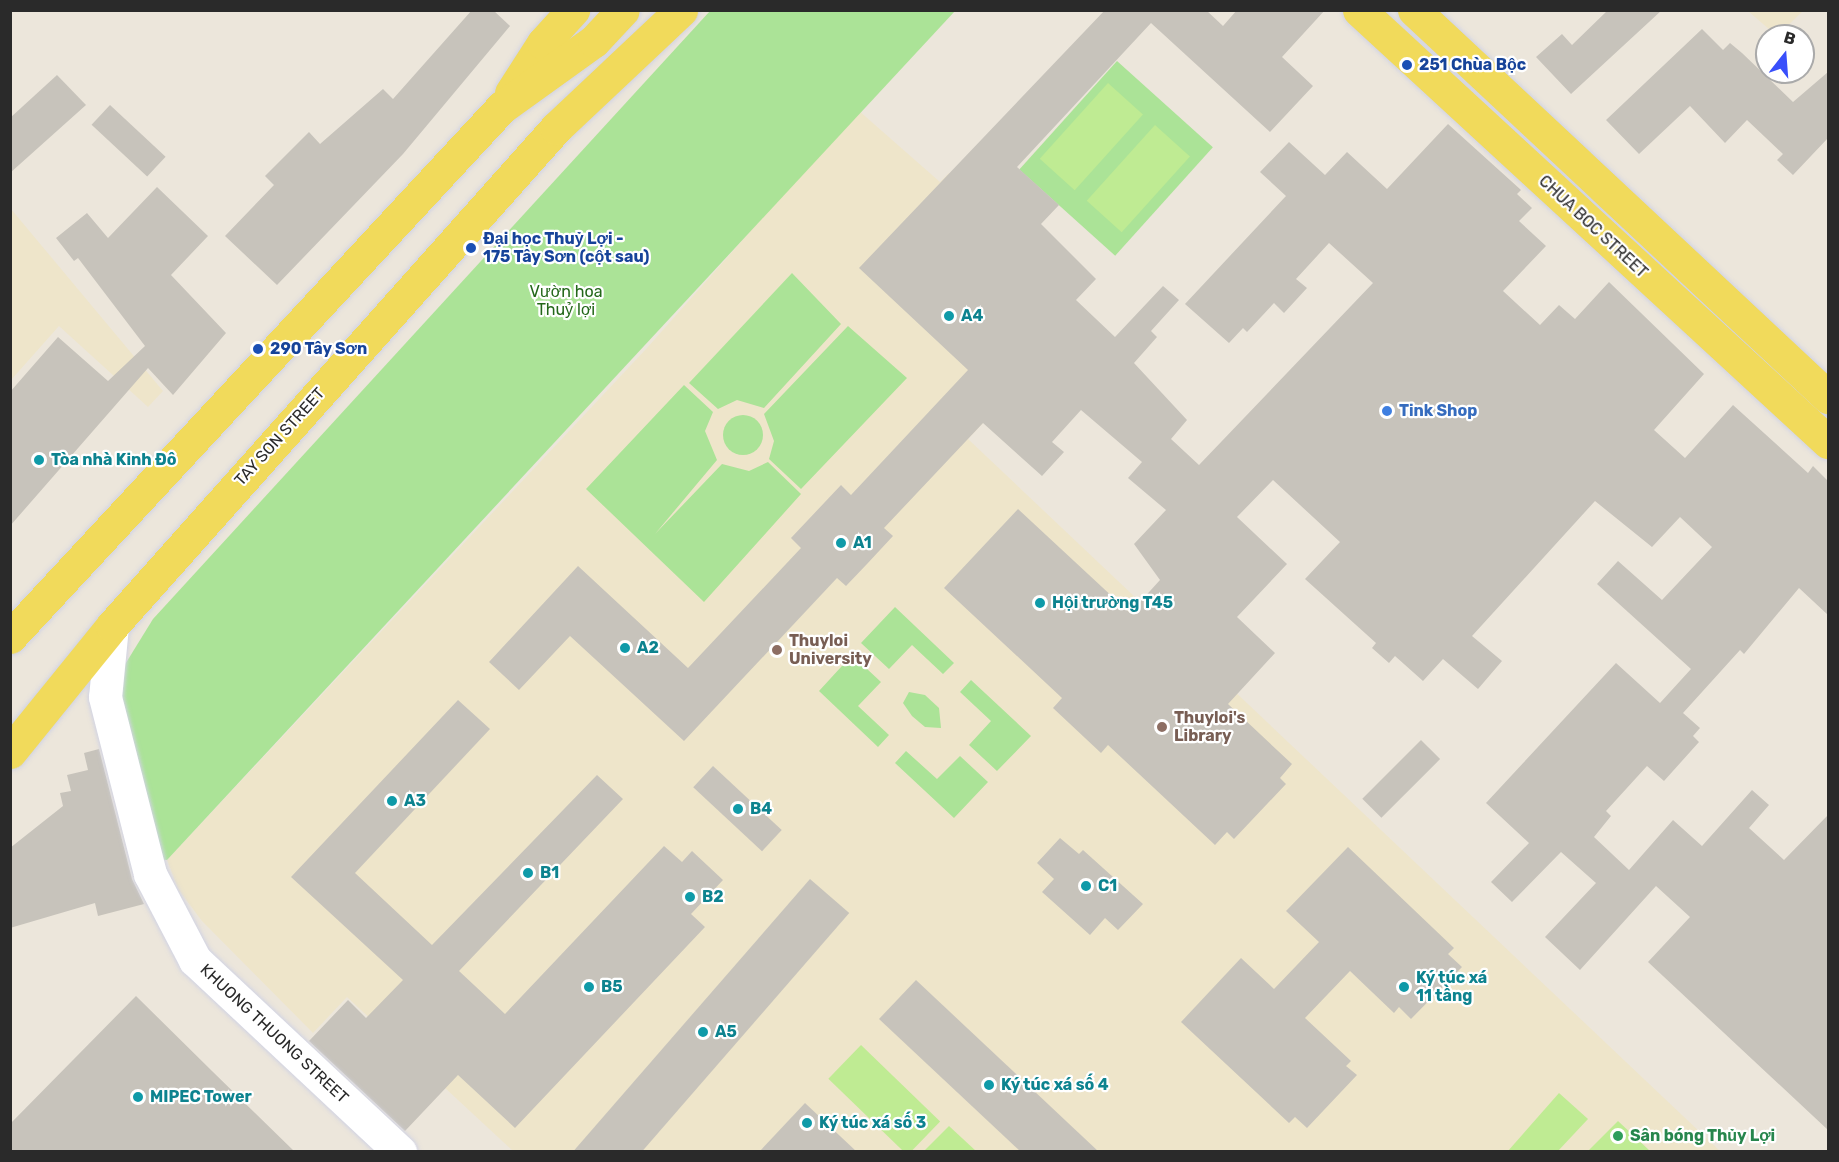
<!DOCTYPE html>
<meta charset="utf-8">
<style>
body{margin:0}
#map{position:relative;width:1839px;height:1162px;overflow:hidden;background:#ece6db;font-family:Rubik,sans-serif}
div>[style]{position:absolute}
.education>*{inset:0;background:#eee5ca}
.green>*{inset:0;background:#abe397;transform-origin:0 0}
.round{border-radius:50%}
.pitch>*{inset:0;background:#bfeb93;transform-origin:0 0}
.building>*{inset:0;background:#c7c3bb;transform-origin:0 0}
.roads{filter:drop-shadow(0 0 2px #d1d3e3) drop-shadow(0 0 2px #d1d3e3)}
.minor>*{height:33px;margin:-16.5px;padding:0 16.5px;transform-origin:16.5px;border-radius:16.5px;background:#fff}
.major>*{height:33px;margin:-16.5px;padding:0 16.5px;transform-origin:16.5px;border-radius:16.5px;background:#f1da5b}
.dots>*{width:16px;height:16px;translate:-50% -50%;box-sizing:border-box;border:3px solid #fff;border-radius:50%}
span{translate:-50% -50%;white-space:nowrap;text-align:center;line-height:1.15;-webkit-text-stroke:4.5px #fff;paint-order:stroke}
.transit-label{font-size:16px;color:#164399;font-weight:700}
.left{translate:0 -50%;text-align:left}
.street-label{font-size:16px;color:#2a2a2a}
.park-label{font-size:16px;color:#236719}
.culture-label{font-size:16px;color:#0d838f;font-weight:700}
.shop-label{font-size:16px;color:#366cbe;font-weight:700}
.education-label{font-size:16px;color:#785e54;font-weight:700}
.leisure-label{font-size:16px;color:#27864d;font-weight:700}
.frame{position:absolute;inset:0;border:12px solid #2a2a2a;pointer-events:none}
.north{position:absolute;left:1755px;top:24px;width:60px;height:60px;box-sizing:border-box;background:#fff;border:2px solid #aaa;border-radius:50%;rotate:17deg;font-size:16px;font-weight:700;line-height:24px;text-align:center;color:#2a2a2a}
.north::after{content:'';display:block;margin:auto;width:21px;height:27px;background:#394ffb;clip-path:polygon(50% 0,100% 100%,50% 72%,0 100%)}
</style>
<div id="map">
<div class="education">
<div style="clip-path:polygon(1748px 11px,1803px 11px,1777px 36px)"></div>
<div style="clip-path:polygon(858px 110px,940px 182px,949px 173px,980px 201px,1039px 363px,968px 439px,1720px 1151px,513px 1151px,347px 997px,313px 1033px,202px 921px,178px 889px,167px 860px,647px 348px)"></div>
<div style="clip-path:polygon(11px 209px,163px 391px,148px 407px,59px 326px,11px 380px)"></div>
</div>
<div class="green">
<div style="clip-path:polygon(710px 11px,955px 11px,167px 860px,140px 858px,116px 679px,153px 619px)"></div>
<div style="left:1117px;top:61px;width:129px;height:146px;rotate:42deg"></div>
<div style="clip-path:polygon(792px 273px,841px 324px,764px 408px,737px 400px,718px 409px,689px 383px)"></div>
<div style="clip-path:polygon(848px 326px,907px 378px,801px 489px,769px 459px,774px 441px,764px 414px)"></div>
<div style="clip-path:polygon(684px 385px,713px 412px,705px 431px,717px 460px,655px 534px,722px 464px,749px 471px,768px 462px,801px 494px,704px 602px,586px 489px)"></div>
<div class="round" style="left:723px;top:415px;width:40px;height:40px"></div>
<div style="clip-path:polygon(895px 607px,954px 663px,943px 674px,912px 645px,889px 669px,861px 643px)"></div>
<div style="clip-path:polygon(852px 655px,881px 682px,858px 706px,889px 735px,878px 747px,819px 691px)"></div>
<div style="clip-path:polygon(971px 680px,1031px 736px,997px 771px,969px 745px,991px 721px,960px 692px)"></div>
<div style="clip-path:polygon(909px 692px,925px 695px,939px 708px,941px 728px,925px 727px,912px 716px,903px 703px)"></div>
<div style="clip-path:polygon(906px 751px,937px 779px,960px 756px,988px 782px,954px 818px,895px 763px)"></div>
</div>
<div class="pitch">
<div style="left:1108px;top:83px;width:47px;height:102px;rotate:42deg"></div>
<div style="left:1155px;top:125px;width:47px;height:102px;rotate:42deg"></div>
<div style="left:861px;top:1045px;width:110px;height:47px;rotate:44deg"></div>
<div style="clip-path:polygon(1559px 1093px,1588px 1119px,1558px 1151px,1508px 1151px)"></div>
<div style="clip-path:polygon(1618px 1121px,1650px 1151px,1588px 1151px)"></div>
<div style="clip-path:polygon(949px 1126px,976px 1151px,924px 1151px)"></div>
</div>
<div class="building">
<div style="clip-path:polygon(472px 10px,493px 10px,510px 26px,403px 154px,277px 285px,225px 236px,274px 185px,265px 176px,309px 132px,320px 144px,383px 89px,393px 99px)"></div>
<div style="clip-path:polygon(1105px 10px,1206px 10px,1223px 26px,1237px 10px,1325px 10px,1282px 57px,1313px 86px,1270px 132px,1151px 23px,1017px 167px,1059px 205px,1041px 224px,1096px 279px,1076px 300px,1115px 337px,1163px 286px,1179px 300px,1151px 331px,1157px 337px,1134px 363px,1187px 420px,1171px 439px,1199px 465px,1373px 283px,1329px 243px,1296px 279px,1307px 288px,1284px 313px,1274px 303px,1247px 332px,1243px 328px,1229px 343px,1185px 304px,1286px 196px,1260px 172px,1289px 142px,1325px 175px,1347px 152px,1387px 189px,1448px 124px,1521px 190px,1517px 194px,1532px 208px,1519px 221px,1546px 246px,1503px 291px,1540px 325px,1559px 305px,1575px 319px,1609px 282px,1704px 374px,1654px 430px,1685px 458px,1733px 405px,1808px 473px,1813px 466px,1828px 481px,1828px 615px,1799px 588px,1744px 654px,1740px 650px,1683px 713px,1700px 728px,1693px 736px,1699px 742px,1664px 781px,1647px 766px,1606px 811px,1611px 816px,1594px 837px,1629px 870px,1673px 820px,1702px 846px,1752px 790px,1769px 805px,1749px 828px,1784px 860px,1828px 815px,1828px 1130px,1648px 962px,1690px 917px,1656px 886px,1580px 970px,1545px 937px,1596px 883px,1561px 852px,1512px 902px,1491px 882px,1529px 843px,1486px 803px,1616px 663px,1660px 703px,1691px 669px,1597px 584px,1618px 561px,1662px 600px,1712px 547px,1680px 517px,1652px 547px,1595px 501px,1472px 636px,1502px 661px,1478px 689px,1443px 659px,1423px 681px,1395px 656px,1389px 663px,1372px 648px,1376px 643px,1305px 579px,1340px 542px,1273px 480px,1237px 517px,1287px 564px,1237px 617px,1275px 653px,1228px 704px,1292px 764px,1280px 778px,1286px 784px,1234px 839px,1227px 832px,1215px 845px,1108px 745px,1101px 753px,1053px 708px,1062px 698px,944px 588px,1018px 509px,1130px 613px,1160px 580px,1134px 544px,1166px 510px,1128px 478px,1142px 462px,1081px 410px,1052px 442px,1064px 452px,1042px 476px,983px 423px,884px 528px,893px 536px,867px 564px,846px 586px,837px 578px,684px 741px,570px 636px,519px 690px,489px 662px,578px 566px,688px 668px,801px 548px,791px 538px,841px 485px,851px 495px,968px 370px,859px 268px)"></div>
<div style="clip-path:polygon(1608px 10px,1662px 10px,1571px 94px,1536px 57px,1562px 34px,1572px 45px)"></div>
<div style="clip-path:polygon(1702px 29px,1723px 50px,1730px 43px,1742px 53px,1793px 102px,1828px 72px,1828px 138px,1793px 175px,1777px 160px,1783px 154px,1747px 120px,1725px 143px,1690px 106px,1639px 154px,1606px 120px)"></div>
<div style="clip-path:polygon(57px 75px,86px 105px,10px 173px,10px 118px)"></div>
<div style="left:110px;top:105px;width:76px;height:27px;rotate:43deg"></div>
<div style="clip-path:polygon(157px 187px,208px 236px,171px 275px,226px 333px,173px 395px,148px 368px,10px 526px,10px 392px,58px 337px,108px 381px,145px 346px,78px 258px,74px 261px,56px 238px,87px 213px,108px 238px)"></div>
<div style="clip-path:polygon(458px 700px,490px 729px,355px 873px,432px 945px,597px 775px,623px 799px,459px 971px,505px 1014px,664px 846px,682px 862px,692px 851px,723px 880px,691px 914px,705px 927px,515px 1128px,458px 1075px,405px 1131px,309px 1041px,348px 1000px,366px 1018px,403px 980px,291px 877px)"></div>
<div style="left:1421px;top:740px;width:27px;height:83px;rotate:45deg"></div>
<div style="clip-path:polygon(99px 749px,132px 879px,144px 904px,98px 916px,95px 903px,10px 928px,10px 848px,63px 806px,60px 793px,71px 791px,67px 775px,88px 770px,84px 753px)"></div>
<div style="left:713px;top:766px;width:94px;height:29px;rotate:43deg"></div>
<div style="clip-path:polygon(1060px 838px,1079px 854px,1083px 850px,1143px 904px,1118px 930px,1105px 918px,1090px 935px,1042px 892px,1054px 879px,1037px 863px)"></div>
<div style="clip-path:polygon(1348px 847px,1454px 948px,1448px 954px,1462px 967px,1411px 1019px,1399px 1007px,1394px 1013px,1350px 971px,1305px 1018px,1351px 1061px,1346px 1066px,1357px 1075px,1307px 1128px,1295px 1117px,1289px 1123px,1181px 1022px,1241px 958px,1274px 989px,1319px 942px,1286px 911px)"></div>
<div style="left:810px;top:879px;width:52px;height:372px;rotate:41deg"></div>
<div style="clip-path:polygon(916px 980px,1099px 1152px,1021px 1152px,879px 1019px)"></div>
<div style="clip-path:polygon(136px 996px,212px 1071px,295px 1152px,10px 1152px,10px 1124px)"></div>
<div style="clip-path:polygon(805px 1103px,857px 1152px,759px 1152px)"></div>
</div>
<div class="roads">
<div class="minor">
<div style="left:112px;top:626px;width:71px;rotate:95.6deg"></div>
<div style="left:105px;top:697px;width:183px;rotate:75.7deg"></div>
<div style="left:150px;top:874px;width:97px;rotate:62.4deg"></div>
<div style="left:195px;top:960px;width:281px;rotate:43.1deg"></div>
</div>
<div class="major">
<div style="left:1359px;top:10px;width:638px;rotate:42.65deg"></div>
<div style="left:1414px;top:10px;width:567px;rotate:43.07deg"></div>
<div style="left:511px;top:93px;width:59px;rotate:-57.4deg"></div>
<div style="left:543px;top:43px;width:45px;rotate:-47.7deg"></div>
<div style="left:10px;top:637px;width:723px;rotate:-47.13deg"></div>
<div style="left:502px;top:107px;width:113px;rotate:-35.7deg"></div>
<div style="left:594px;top:41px;width:42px;rotate:-46.9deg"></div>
<div style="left:10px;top:752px;width:162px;rotate:-51deg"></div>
<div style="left:112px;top:626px;width:667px;rotate:-48.28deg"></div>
<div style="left:556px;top:128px;width:172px;rotate:-43.3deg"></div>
</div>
</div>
<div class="dots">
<div style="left:1407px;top:65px;background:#1a4fb4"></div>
<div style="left:471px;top:248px;background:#1a4fb4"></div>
<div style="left:949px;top:316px;background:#0f9aa8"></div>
<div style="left:258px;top:349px;background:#1a4fb4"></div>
<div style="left:1387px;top:411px;background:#3f7fe0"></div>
<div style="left:39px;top:460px;background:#0f9aa8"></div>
<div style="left:841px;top:543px;background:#0f9aa8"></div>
<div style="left:1040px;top:603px;background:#0f9aa8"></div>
<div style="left:625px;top:648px;background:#0f9aa8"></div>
<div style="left:777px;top:650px;background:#8d6e63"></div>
<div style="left:1162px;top:727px;background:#8d6e63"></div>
<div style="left:392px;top:801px;background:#0f9aa8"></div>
<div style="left:738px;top:809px;background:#0f9aa8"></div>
<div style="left:528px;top:873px;background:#0f9aa8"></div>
<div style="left:1086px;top:886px;background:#0f9aa8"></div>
<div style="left:690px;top:897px;background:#0f9aa8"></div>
<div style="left:589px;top:987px;background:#0f9aa8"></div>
<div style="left:1404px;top:987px;background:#0f9aa8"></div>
<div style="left:703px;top:1032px;background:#0f9aa8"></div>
<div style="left:989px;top:1085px;background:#0f9aa8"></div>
<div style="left:138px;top:1097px;background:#0f9aa8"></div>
<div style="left:807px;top:1123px;background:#0f9aa8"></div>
<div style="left:1618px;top:1136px;background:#2e9e5b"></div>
</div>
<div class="transit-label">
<span class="left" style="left:1419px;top:65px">251 Chùa Bộc</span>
<span class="left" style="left:483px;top:248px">Đại học Thuỷ Lợi -<br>175 Tây Sơn (cột sau)</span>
<span class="left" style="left:270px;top:349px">290 Tây Sơn</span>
</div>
<div class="street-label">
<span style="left:1593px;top:227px;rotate:43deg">CHUA BOC STREET</span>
<span style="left:280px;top:437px;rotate:-48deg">TAY SON STREET</span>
<span style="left:274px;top:1034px;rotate:43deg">KHUONG THUONG STREET</span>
</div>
<div class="park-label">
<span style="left:566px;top:301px">Vườn hoa<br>Thuỷ lợi</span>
</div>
<div class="culture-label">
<span class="left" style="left:961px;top:316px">A4</span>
<span class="left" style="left:51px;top:460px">Tòa nhà Kinh Đô</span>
<span class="left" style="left:853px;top:543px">A1</span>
<span class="left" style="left:1052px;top:603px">Hội trường T45</span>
<span class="left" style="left:637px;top:648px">A2</span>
<span class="left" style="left:404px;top:801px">A3</span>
<span class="left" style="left:750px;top:809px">B4</span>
<span class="left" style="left:540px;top:873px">B1</span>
<span class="left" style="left:1098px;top:886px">C1</span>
<span class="left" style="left:702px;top:897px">B2</span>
<span class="left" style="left:1416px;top:987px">Ký túc xá<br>11 tầng</span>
<span class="left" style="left:601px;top:987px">B5</span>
<span class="left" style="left:715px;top:1032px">A5</span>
<span class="left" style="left:1001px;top:1085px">Ký túc xá số 4</span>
<span class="left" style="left:150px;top:1097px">MIPEC Tower</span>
<span class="left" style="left:819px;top:1123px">Ký túc xá số 3</span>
</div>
<div class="shop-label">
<span class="left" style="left:1399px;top:411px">Tink Shop</span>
</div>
<div class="education-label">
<span class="left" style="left:789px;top:650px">Thuyloi<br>University</span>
<span class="left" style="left:1174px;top:727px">Thuyloi's<br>Library</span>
</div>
<div class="leisure-label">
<span class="left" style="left:1630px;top:1136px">Sân bóng Thủy Lợi</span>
</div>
<div class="frame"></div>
<div class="north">B</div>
</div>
